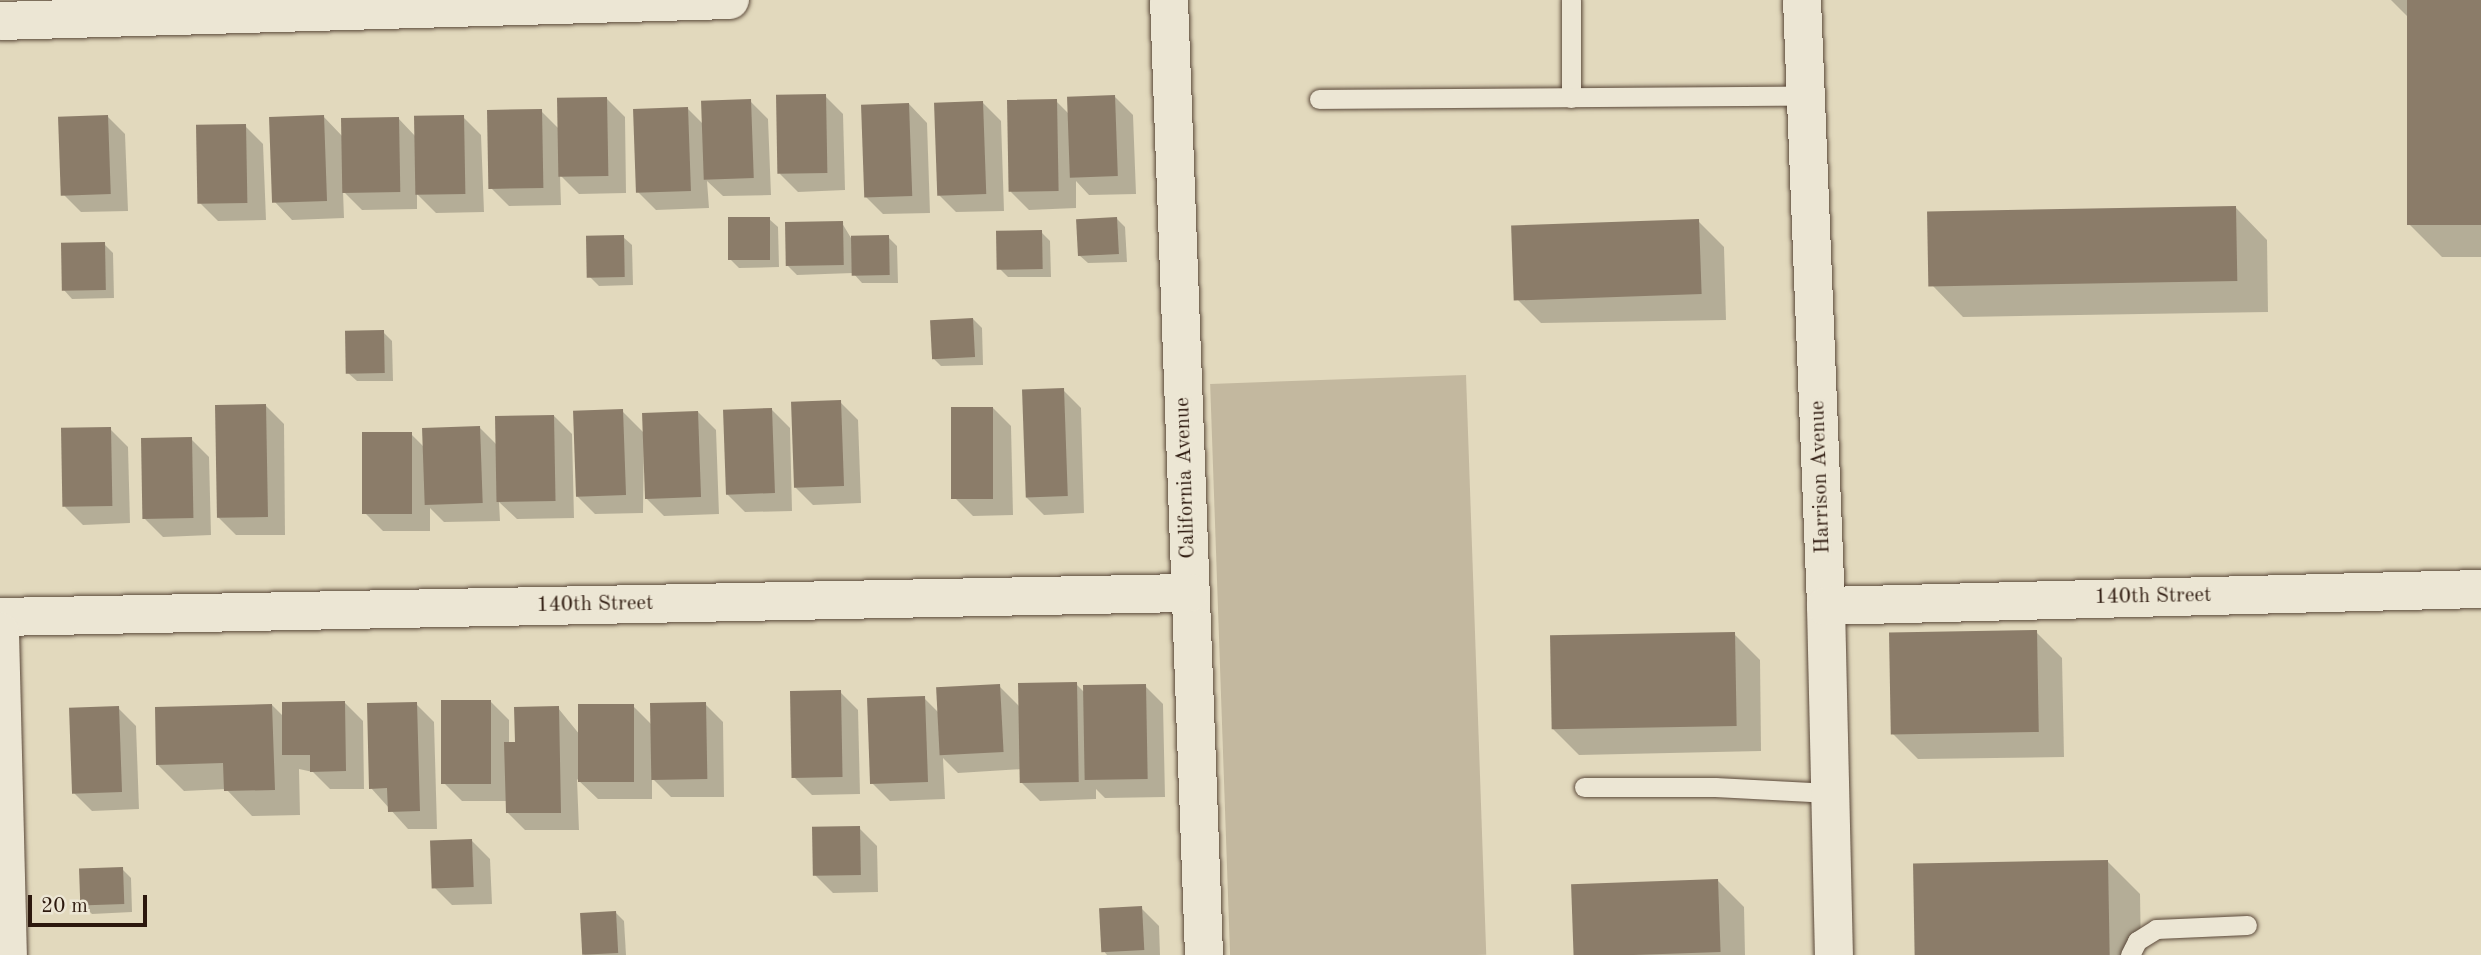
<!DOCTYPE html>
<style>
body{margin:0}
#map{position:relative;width:2481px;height:955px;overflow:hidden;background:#e2d9bd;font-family:"Old Standard TT",serif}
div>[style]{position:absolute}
.green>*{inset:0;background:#c3b89f;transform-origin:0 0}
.shadow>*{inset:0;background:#0003}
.building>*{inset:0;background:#8b7c69;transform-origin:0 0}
.roads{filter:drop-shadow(0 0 2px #5a4839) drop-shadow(0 0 2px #5a4839)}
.lane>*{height:19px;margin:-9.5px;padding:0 9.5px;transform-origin:9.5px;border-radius:9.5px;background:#ece6d4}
.street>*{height:38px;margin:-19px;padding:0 19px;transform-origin:19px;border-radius:19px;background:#ece6d4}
span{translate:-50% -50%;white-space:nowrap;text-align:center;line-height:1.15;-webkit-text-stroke:5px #ece6d4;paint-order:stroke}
.street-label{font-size:21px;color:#2c180d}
.scale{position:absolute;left:28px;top:895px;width:119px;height:32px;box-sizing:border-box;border:4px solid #2c180d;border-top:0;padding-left:9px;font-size:21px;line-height:24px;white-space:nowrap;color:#2c180d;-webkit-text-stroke:5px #ece6d4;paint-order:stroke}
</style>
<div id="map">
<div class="green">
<div style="left:1466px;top:375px;width:580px;height:256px;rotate:88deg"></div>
</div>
<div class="shadow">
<div style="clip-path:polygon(2391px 0,2481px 0,2481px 257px,2442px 257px,2410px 225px,2409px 18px)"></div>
<div style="clip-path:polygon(825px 96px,843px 114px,845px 190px,798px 192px,780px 174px)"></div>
<div style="clip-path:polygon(1115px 97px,1133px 115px,1136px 194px,1089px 195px,1076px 181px,1076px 208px,1029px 210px,1011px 192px,1056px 101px,1069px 114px)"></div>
<div style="clip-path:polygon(607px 99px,625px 117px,626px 193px,579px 194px,560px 175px,561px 205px,509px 206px,491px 188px,541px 111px,560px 130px)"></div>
<div style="clip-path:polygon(750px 101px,768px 119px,771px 195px,723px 196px,707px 181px,709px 208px,656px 210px,638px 192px,687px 108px,704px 125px)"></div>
<div style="clip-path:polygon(983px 103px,1001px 121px,1004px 211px,956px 212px,938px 194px)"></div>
<div style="clip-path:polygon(909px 104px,927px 123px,930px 213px,883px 214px,865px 196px)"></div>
<div style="clip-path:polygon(107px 116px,125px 134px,128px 211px,81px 212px,63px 194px)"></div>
<div style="clip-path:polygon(323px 116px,343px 137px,398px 118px,416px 137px,463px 117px,481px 135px,484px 212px,436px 213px,417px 194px,417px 209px,362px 210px,343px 191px,344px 218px,292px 220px,274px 201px)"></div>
<div style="clip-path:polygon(245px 126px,263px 144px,266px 220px,218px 221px,200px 203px)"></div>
<div style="clip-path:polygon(2235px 207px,2267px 240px,2268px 312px,1963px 317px,1931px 284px)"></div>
<div style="clip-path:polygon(769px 219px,778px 227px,779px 267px,739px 268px,730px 259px)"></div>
<div style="clip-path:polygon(1117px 219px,1125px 227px,1127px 262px,1088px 263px,1079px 255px)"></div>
<div style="clip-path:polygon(1698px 221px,1724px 247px,1726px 320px,1541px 323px,1515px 297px)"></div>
<div style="clip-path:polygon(842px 223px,851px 238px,888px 237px,897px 246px,898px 283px,862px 283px,853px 273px,797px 275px,788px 266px)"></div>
<div style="clip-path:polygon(1041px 232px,1050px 241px,1051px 277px,1008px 277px,999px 268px)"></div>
<div style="clip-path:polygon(623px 237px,632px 245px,633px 285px,599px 286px,590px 277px)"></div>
<div style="clip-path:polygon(104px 244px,113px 253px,114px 298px,72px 299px,64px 290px)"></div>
<div style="clip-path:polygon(973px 319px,982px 328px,983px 365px,941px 366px,932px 357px)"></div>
<div style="clip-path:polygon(383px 332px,392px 341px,393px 381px,357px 381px,348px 373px)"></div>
<div style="clip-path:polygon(1063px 390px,1081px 408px,1084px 513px,1044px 515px,1026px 497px)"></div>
<div style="clip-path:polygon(840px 402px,858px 420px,861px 503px,813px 505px,795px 487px)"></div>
<div style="clip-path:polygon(266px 406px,284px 424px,285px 535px,236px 535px,218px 517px)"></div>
<div style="clip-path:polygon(993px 408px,1011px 426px,1013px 515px,973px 516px,955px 498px)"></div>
<div style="clip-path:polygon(772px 410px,790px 428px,792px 511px,745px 512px,727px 494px)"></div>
<div style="clip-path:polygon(622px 411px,644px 433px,698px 412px,716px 430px,719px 514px,664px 516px,646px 498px,644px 436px,643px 513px,595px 514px,577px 496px)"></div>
<div style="clip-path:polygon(554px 416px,572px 434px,574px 518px,517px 519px,499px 502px,500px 521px,444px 522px,430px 508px,430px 531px,383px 531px,365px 513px,411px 434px,424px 447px,480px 428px,498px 446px)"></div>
<div style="clip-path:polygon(110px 429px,128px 447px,130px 523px,83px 525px,65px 507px)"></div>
<div style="clip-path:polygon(191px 439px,209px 457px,211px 535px,163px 537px,145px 519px)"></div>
<div style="clip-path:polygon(2036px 632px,2062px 658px,2064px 757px,1918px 759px,1892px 733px)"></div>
<div style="clip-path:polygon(1734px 634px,1760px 660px,1761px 751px,1579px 755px,1553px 729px)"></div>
<div style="clip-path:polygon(1076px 684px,1085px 693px,1145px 686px,1163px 704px,1165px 797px,1105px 798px,1096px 789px,1096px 799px,1040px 801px,1022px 783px,1022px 769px,958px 773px,943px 758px,945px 799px,890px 801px,872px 783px,924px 698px,939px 713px,999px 686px,1021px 708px)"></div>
<div style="clip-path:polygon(840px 692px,858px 710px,860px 794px,812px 795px,794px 777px)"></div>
<div style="clip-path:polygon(491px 702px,509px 720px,509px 744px,516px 744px,558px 708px,580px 735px,633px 706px,652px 725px,705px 704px,723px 722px,724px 797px,671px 797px,652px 778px,652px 799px,598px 799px,577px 779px,579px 830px,525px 830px,507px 812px,507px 801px,462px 801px,444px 783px)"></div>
<div style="clip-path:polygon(345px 703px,363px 721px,364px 789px,330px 789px,313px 772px,299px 769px,300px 815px,252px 816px,226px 789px,184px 791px,158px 765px,272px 705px,284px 717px)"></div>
<div style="clip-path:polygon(416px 704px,434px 722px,437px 829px,408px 829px,371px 788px)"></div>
<div style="clip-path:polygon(118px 708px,136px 726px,139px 809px,92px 811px,74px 793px)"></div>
<div style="clip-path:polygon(859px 828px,877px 846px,878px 892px,833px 893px,815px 875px)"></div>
<div style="clip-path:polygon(472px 841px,490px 859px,492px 904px,452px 905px,434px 887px)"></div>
<div style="clip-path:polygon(2107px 861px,2140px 894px,2141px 955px,1917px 955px)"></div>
<div style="clip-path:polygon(122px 869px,131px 878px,132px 912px,92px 914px,83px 905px)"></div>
<div style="clip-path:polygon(1718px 881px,1744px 907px,1745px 955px,1575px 955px,1573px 885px)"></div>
<div style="clip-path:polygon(1141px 908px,1159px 926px,1160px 955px,1107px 955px,1103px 950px)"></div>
<div style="clip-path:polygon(615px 912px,624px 921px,626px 955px,584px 955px)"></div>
</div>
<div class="building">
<div style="left:2407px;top:0;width:74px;height:225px"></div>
<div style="left:826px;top:94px;width:79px;height:50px;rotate:89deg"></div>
<div style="left:1115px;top:95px;width:81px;height:48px;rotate:88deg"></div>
<div style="left:607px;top:97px;width:79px;height:50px;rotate:89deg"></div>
<div style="left:751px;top:99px;width:79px;height:50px;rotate:88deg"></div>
<div style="left:1057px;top:99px;width:92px;height:50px;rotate:89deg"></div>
<div style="left:983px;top:101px;width:93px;height:49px;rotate:88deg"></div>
<div style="left:909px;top:103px;width:93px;height:48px;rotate:88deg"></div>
<div style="left:688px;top:107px;width:84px;height:55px;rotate:88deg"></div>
<div style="left:542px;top:109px;width:79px;height:55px;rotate:89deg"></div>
<div style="left:108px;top:115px;width:79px;height:50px;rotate:88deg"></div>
<div style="left:324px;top:115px;width:86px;height:55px;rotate:88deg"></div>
<div style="left:464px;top:115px;width:79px;height:50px;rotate:89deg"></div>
<div style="left:399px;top:117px;width:75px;height:58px;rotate:89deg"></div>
<div style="left:246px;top:124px;width:79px;height:50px;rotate:89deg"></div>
<div style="left:2236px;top:206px;width:75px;height:309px;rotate:89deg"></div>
<div style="left:728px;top:217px;width:42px;height:43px"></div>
<div style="left:1117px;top:217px;width:37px;height:41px;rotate:87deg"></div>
<div style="left:1699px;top:219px;width:75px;height:188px;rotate:88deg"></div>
<div style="left:843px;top:221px;width:44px;height:58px;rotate:89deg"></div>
<div style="left:1042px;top:230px;width:39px;height:46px;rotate:89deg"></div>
<div style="left:624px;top:235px;width:42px;height:38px;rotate:89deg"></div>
<div style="left:889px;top:235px;width:40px;height:38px;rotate:89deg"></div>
<div style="left:105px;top:242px;width:48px;height:44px;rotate:89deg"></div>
<div style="left:973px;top:318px;width:39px;height:43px;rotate:87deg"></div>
<div style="left:384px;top:330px;width:43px;height:39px;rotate:89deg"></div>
<div style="left:1064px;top:388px;width:108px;height:42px;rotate:88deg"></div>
<div style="left:841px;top:400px;width:86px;height:50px;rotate:88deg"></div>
<div style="left:266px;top:404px;width:113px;height:51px;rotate:89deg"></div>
<div style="left:951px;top:407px;width:42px;height:92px"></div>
<div style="left:772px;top:408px;width:85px;height:49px;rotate:88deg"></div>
<div style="left:623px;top:409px;width:86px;height:50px;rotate:88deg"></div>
<div style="left:698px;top:411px;width:86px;height:56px;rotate:88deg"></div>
<div style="left:554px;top:415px;width:86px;height:59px;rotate:89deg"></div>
<div style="left:480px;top:426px;width:77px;height:58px;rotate:88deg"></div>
<div style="left:111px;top:427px;width:79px;height:50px;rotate:89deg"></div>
<div style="left:362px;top:432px;width:50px;height:82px"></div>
<div style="left:192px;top:437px;width:81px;height:51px;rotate:89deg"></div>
<div style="left:2037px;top:630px;width:102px;height:148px;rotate:89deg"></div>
<div style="left:1735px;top:632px;width:94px;height:185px;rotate:89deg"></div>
<div style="left:1077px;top:682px;width:100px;height:59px;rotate:89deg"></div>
<div style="left:1000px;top:684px;width:68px;height:64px;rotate:87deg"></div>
<div style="left:1146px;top:684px;width:95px;height:63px;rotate:89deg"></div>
<div style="left:841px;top:690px;width:87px;height:51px;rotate:89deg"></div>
<div style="left:925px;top:696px;width:86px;height:58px;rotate:88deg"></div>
<div style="left:441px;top:700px;width:50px;height:84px"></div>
<div style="clip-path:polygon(345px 701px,346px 771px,310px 772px,310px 755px,282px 755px,282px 702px)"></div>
<div style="clip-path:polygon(417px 702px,420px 811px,388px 812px,387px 788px,369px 789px,367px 703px)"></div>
<div style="left:706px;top:702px;width:77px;height:56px;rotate:89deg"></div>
<div style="clip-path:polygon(272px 704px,275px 790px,224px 791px,223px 763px,156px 765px,155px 707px)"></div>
<div style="left:578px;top:704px;width:56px;height:78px"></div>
<div style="left:119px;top:706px;width:86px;height:50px;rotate:88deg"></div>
<div style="clip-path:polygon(559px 706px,561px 813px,506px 813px,504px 742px,515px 742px,514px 707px)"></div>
<div style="left:860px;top:826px;width:49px;height:48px;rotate:89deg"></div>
<div style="left:472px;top:839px;width:48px;height:42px;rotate:88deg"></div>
<div style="left:2108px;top:860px;width:95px;height:195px;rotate:89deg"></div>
<div style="left:123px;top:867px;width:37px;height:44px;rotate:88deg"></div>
<div style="left:1718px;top:879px;width:73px;height:147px;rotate:88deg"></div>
<div style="left:1142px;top:906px;width:44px;height:43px;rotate:87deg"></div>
<div style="left:616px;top:911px;width:42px;height:36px;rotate:87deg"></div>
</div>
<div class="roads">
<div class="lane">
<div style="left:1571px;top:98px;width:98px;rotate:-90deg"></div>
<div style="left:1319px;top:99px;width:487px;rotate:-0.4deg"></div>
<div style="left:1584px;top:787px;width:131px"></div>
<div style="left:1715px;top:787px;width:115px;rotate:3deg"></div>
<div style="left:2130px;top:955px;width:16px;rotate:-63deg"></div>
<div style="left:2137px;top:941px;width:22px;rotate:-32deg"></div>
<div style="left:2156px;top:929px;width:91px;rotate:-2.5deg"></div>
</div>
<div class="street">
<div style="left:1169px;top:0;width:956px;rotate:87.9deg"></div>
<div style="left:1802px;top:0;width:606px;rotate:87.73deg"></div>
<div style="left:1826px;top:606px;width:349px;rotate:88.7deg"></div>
<div style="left:0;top:21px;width:730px;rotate:-1.65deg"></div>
<div style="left:1826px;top:606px;width:655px;rotate:-1.49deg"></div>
<div style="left:0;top:617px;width:1190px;rotate:-1.16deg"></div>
<div style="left:0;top:632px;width:323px;rotate:88.6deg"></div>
</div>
</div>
<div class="street-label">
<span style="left:1821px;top:477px;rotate:-92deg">Harrison Avenue</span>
<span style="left:1186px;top:478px;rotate:-92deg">California Avenue</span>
<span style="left:2153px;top:597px;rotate:-1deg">140th Street</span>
<span style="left:595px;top:605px;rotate:-1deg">140th Street</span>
</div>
<div class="scale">20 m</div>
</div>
